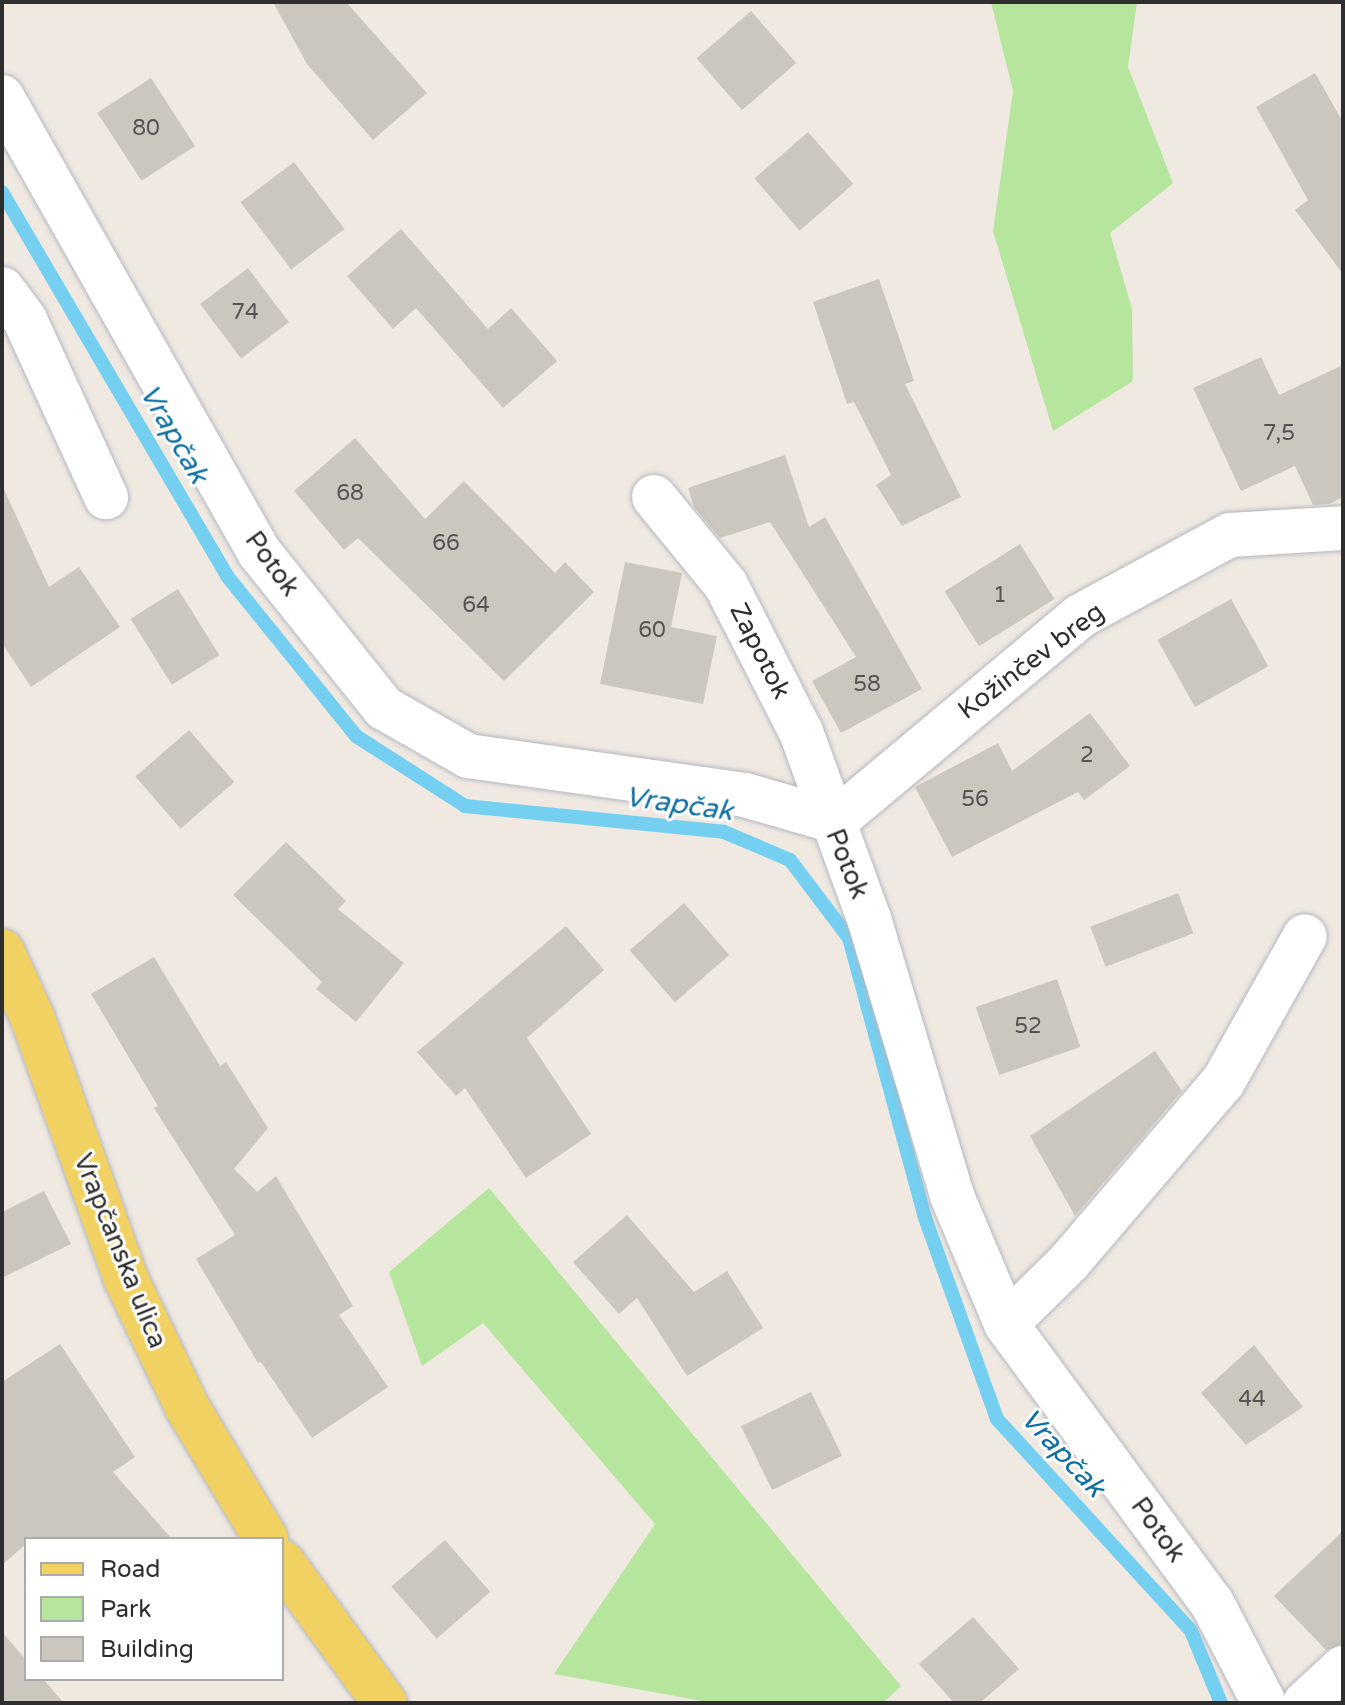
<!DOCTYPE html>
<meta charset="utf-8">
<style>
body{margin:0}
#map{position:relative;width:1345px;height:1705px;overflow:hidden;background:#efe9e1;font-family:"Varela Round",sans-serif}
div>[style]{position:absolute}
.green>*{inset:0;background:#b6e59e}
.stream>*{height:14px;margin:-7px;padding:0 7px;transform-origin:7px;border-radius:7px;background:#75cff0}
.building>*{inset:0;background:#cbc7bf;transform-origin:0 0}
.roads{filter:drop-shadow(0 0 2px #b4b7c1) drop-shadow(0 0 2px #b4b7c1)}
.minor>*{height:44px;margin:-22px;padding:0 22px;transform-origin:22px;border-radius:22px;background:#fff}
.major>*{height:44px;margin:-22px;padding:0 22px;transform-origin:22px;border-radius:22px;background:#f2d163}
span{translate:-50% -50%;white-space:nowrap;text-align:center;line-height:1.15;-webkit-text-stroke:6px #fff;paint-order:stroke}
.number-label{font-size:22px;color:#555452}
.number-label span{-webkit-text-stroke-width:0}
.street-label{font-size:26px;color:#2e2e2e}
.water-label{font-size:28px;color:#0d6fa3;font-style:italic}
.frame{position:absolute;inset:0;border:4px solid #2e2e2e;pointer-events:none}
.legend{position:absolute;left:24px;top:1537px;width:260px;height:144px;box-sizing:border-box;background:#fff;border:2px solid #ababab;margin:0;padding:10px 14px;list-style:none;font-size:24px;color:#2e2e2e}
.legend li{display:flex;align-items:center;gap:16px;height:40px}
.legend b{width:40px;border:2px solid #ababab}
</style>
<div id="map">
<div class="green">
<div style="clip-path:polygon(991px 2px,1137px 2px,1128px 67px,1173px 183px,1110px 233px,1132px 309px,1133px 381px,1053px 431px,993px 231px,1013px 91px)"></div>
<div style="clip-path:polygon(489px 1188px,901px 1686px,883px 1703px,713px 1703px,554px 1674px,655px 1524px,483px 1323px,422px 1366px,389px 1272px)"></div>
</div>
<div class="stream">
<div style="left:2px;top:192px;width:445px;rotate:59.6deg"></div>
<div style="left:227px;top:576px;width:206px;rotate:51.1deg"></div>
<div style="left:356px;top:736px;width:130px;rotate:32.7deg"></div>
<div style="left:465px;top:806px;width:260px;rotate:5.7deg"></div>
<div style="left:724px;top:832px;width:72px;rotate:23deg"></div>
<div style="left:790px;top:860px;width:98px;rotate:52.9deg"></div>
<div style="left:849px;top:938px;width:287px;rotate:74.8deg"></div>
<div style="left:924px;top:1215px;width:217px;rotate:70.3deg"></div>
<div style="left:997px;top:1419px;width:287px;rotate:47.5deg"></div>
<div style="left:1191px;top:1631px;width:78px;rotate:67.4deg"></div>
</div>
<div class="building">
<div style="clip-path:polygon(273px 2px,346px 2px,427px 93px,373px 140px,307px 64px)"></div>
<div style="left:751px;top:11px;width:69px;height:72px;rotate:49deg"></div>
<div style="clip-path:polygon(1315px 73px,1343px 122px,1343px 274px,1295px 210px,1308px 200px,1256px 107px)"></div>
<div style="left:151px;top:78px;width:81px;height:64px;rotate:57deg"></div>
<div style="left:808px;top:132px;width:69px;height:71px;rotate:49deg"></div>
<div style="left:294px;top:162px;width:84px;height:67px;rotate:53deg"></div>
<div style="clip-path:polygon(401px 229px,488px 329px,511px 308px,557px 361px,503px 408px,416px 308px,393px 329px,347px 276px)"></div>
<div style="left:248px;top:268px;width:68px;height:60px;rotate:53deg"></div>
<div style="clip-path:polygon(879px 279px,914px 381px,905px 384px,961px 497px,902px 526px,876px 485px,891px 475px,854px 402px,847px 404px,813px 302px)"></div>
<div style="clip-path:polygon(1261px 357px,1279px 395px,1343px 365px,1343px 497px,1329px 504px,1313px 505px,1295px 466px,1241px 491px,1193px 388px)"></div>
<div style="clip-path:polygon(355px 438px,425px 519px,464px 481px,555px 573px,565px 562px,594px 592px,504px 681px,358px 538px,344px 550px,294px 491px)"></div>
<div style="clip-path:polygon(785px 455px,809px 527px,825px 517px,922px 689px,841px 733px,812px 681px,856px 657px,770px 522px,720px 538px,694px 507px,688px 488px)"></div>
<div style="clip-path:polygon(2px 485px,49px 587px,79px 567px,120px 627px,31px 687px,2px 643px)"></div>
<div style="left:1020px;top:544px;width:65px;height:89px;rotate:58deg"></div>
<div style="clip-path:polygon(625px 562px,682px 573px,671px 627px,717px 636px,703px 704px,600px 684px)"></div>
<div style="left:178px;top:589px;width:78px;height:56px;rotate:58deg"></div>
<div style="left:1231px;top:599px;width:77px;height:84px;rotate:61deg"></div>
<div style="clip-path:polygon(1090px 713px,1130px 766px,1084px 800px,1078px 792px,952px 857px,915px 787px,998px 743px,1012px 771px)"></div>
<div style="left:189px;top:730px;width:69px;height:71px;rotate:49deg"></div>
<div style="clip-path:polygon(286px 842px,346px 901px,338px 909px,404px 963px,356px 1022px,316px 989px,322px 982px,233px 895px)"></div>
<div style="left:1178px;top:893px;width:43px;height:94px;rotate:69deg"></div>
<div style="left:684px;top:903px;width:69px;height:72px;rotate:49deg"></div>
<div style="clip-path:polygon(566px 926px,604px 970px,527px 1038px,591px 1134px,526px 1178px,465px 1088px,456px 1096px,417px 1052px)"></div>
<div style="clip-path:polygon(154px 957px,220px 1066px,226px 1062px,268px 1128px,234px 1169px,257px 1192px,276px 1176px,353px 1306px,339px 1315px,388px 1387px,312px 1438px,261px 1362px,258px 1363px,196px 1259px,235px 1235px,154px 1108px,158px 1106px,91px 994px)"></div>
<div style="left:1057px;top:979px;width:72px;height:86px;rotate:71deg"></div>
<div style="clip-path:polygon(1155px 1051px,1182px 1091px,1075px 1216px,1030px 1136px)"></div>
<div style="clip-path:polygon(44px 1191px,71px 1244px,2px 1278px,2px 1212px)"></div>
<div style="clip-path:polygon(627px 1215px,694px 1292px,727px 1271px,763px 1328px,687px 1376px,637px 1298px,619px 1314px,573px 1262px)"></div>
<div style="clip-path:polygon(60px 1344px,135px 1457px,113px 1472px,172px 1539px,26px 1539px,26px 1544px,2px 1565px,2px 1382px)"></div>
<div style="clip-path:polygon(1254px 1345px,1303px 1407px,1246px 1445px,1201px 1393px)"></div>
<div style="left:811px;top:1392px;width:71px;height:78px;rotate:64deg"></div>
<div style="clip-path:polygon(1343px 1531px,1343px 1644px,1326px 1650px,1274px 1596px)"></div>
<div style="left:445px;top:1540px;width:69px;height:71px;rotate:49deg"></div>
<div style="clip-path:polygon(973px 1617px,1019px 1669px,980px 1703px,954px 1703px,919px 1664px)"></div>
<div style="clip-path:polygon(2px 1632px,26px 1660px,26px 1679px,43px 1679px,64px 1703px,2px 1703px)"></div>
</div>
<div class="roads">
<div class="minor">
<div style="left:2px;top:97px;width:523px;rotate:60.54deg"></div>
<div style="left:259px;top:552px;width:200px;rotate:51.3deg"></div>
<div style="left:384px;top:708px;width:97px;rotate:29.7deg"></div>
<div style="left:468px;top:756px;width:280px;rotate:8deg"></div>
<div style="left:745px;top:795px;width:94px;rotate:16.1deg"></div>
<div style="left:2px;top:289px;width:39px;rotate:53deg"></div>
<div style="left:25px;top:320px;width:195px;rotate:65.4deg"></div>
<div style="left:654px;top:497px;width:114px;rotate:50.7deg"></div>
<div style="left:726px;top:585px;width:165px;rotate:63deg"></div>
<div style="left:801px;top:732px;width:202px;rotate:70deg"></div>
<div style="left:870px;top:922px;width:286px;rotate:73.3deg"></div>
<div style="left:952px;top:1196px;width:139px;rotate:67.1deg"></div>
<div style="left:1006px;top:1324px;width:347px;rotate:53.6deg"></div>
<div style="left:1212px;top:1603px;width:113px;rotate:62.5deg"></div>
<div style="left:835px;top:821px;width:319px;rotate:-39.9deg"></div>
<div style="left:1080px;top:616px;width:170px;rotate:-28.4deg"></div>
<div style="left:1230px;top:535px;width:113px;rotate:-3.5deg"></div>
<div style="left:1006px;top:1324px;width:88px;rotate:-44.5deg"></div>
<div style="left:1069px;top:1262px;width:237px;rotate:-49.5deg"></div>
<div style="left:1223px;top:1082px;width:167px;rotate:-60.7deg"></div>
<div style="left:1305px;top:1703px;width:52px;rotate:-42.6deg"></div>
</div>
<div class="major">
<div style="left:2px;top:951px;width:75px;rotate:65.5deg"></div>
<div style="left:33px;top:1019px;width:276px;rotate:70.3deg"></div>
<div style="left:126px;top:1279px;width:142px;rotate:64.5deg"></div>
<div style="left:187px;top:1407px;width:154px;rotate:59.1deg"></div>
<div style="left:282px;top:1562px;width:175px;rotate:53.9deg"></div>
</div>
</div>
<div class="number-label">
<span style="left:146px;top:129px">80</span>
<span style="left:245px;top:313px">74</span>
<span style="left:1279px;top:434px">7,5</span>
<span style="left:350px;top:494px">68</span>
<span style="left:446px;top:544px">66</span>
<span style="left:1000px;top:596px">1</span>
<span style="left:476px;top:606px">64</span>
<span style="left:652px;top:631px">60</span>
<span style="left:867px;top:685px">58</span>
<span style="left:1087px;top:756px">2</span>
<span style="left:975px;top:800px">56</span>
<span style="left:1028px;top:1027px">52</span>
<span style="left:1252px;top:1400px">44</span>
</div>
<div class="street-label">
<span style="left:272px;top:564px;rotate:54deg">Potok</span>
<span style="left:760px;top:651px;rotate:63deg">Zapotok</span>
<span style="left:1031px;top:661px;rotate:-37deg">Kožinčev breg</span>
<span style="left:847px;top:864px;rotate:68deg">Potok</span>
<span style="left:120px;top:1251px;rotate:68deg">Vrapčanska ulica</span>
<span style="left:1158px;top:1530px;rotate:54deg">Potok</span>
</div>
<div class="water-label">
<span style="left:174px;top:434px;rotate:60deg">Vrapčak</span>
<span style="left:679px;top:804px;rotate:8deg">Vrapčak</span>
<span style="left:1063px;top:1453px;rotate:47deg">Vrapčak</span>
</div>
<div class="frame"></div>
<ul class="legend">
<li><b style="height:10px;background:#f2d163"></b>Road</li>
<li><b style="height:22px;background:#b6e59e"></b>Park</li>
<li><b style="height:22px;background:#cbc7bf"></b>Building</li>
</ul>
</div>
